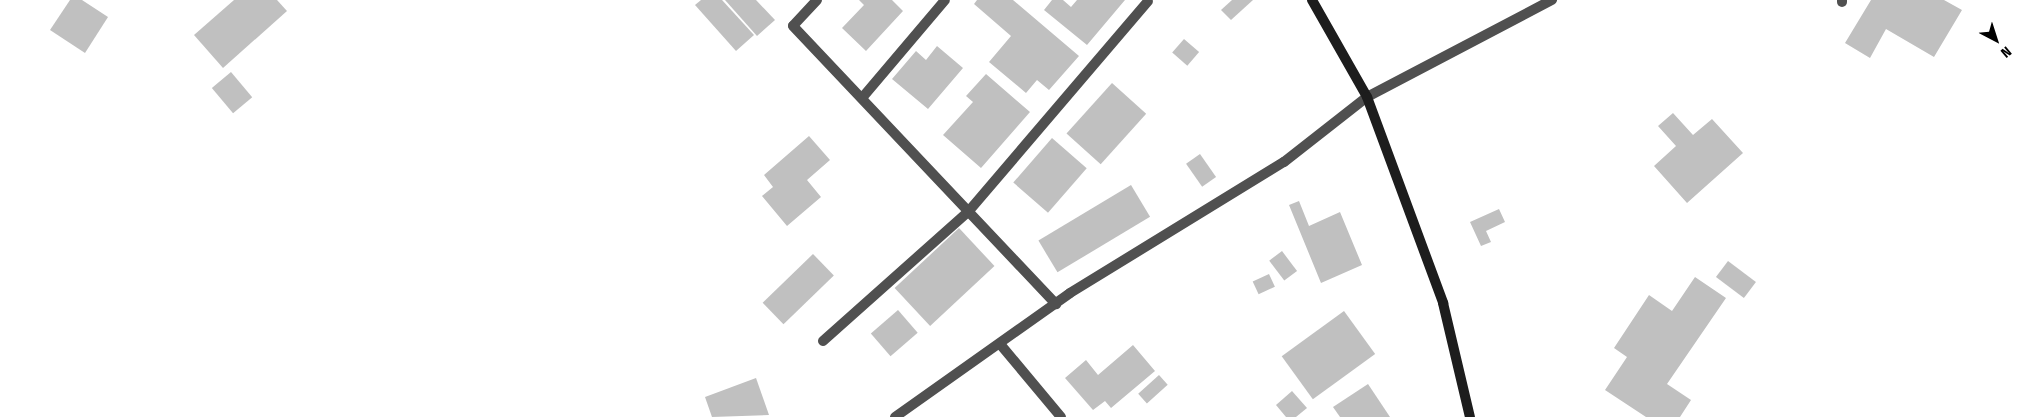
<!DOCTYPE html>
<style>
body{margin:0}
#map{position:relative;width:2036px;height:417px;overflow:hidden;background:#fff;font-family:"Fira Sans Condensed",sans-serif}
div>[style]{position:absolute}
.building>*{inset:0;background:#c0c0c0;transform-origin:0 0}
.street>*{height:10px;margin:-5px;padding:0 5px;transform-origin:5px;border-radius:5px;background:#505050}
.secondary>*{height:10px;margin:-5px;padding:0 5px;transform-origin:5px;border-radius:5px;background:#1d1d1d}
span{translate:-50% -50%;white-space:nowrap;text-align:center;line-height:1.15;-webkit-text-stroke:5px #fff;paint-order:stroke}
.north{position:absolute;left:1971px;top:15px;width:50px;height:50px;-webkit-text-stroke:4px #fff;paint-order:stroke;rotate:140deg;font-size:14px;font-weight:700;line-height:20px;text-align:center;color:#000}
.north::after{content:'';display:block;margin:auto;width:18px;height:22px;background:#000;clip-path:polygon(50% 0,100% 100%,50% 72%,0 100%)}
</style>
<div id="map">
<div class="building">
<div style="clip-path:polygon(70px 0,82px 0,108px 17px,85px 53px,50px 30px)"></div>
<div style="clip-path:polygon(234px 0,277px 0,287px 11px,223px 68px,194px 35px)"></div>
<div style="clip-path:polygon(701px 0,722px 0,754px 35px,736px 51px,695px 5px)"></div>
<div style="clip-path:polygon(725px 0,756px 0,775px 20px,757px 36px)"></div>
<div style="clip-path:polygon(859px 0,892px 0,903px 11px,866px 51px,842px 28px,864px 5px)"></div>
<div style="clip-path:polygon(977px 0,1013px 0,1079px 56px,1049px 90px,1037px 80px,1026px 93px,989px 62px,1011px 36px,974px 4px)"></div>
<div style="clip-path:polygon(1052px 0,1063px 0,1071px 7px,1077px 0,1125px 0,1087px 45px,1044px 10px)"></div>
<div style="clip-path:polygon(1232px 0,1253px 0,1231px 20px,1221px 10px)"></div>
<div style="clip-path:polygon(1871px 0,1944px 0,1962px 10px,1934px 57px,1886px 29px,1870px 58px,1845px 43px)"></div>
<div style="left:1184px;top:39px;width:20px;height:18px;rotate:41deg"></div>
<div style="clip-path:polygon(937px 46px,963px 68px,928px 109px,892px 79px,916px 51px,926px 60px)"></div>
<div style="left:231px;top:72px;width:33px;height:25px;rotate:50deg"></div>
<div style="clip-path:polygon(986px 74px,1030px 112px,981px 168px,943px 135px,973px 102px,966px 96px)"></div>
<div style="left:1112px;top:83px;width:46px;height:68px;rotate:42deg"></div>
<div style="clip-path:polygon(1673px 113px,1693px 135px,1712px 119px,1743px 153px,1687px 203px,1654px 166px,1676px 146px,1658px 126px)"></div>
<div style="clip-path:polygon(809px 136px,830px 160px,807px 180px,821px 197px,787px 226px,762px 196px,773px 187px,764px 175px)"></div>
<div style="left:1052px;top:138px;width:46px;height:59px;rotate:41deg"></div>
<div style="left:1200px;top:154px;width:28px;height:17px;rotate:55deg"></div>
<div style="left:1131px;top:185px;width:37px;height:108px;rotate:59deg"></div>
<div style="clip-path:polygon(1299px 201px,1309px 226px,1340px 212px,1362px 265px,1321px 283px,1289px 205px)"></div>
<div style="clip-path:polygon(1499px 209px,1505px 222px,1486px 231px,1491px 242px,1481px 246px,1470px 222px)"></div>
<div style="left:959px;top:228px;width:52px;height:88px;rotate:47deg"></div>
<div style="left:1282px;top:251px;width:25px;height:16px;rotate:53deg"></div>
<div style="left:813px;top:254px;width:30px;height:70px;rotate:46deg"></div>
<div style="left:1728px;top:261px;width:35px;height:20px;rotate:37deg"></div>
<div style="left:1269px;top:274px;width:14px;height:18px;rotate:65deg"></div>
<div style="clip-path:polygon(1695px 277px,1726px 298px,1667px 384px,1691px 400px,1680px 417px,1646px 417px,1605px 390px,1627px 357px,1614px 348px,1649px 295px,1672px 311px)"></div>
<div style="left:898px;top:310px;width:30px;height:36px;rotate:49deg"></div>
<div style="left:1344px;top:311px;width:53px;height:77px;rotate:54deg"></div>
<div style="clip-path:polygon(1133px 345px,1155px 371px,1111px 408px,1105px 401px,1093px 410px,1065px 378px,1086px 360px,1098px 375px)"></div>
<div style="left:1159px;top:375px;width:13px;height:28px;rotate:48deg"></div>
<div style="clip-path:polygon(756px 378px,769px 415px,712px 417px,705px 397px)"></div>
<div style="clip-path:polygon(1368px 384px,1390px 417px,1340px 417px,1333px 407px)"></div>
<div style="clip-path:polygon(1292px 391px,1307px 408px,1296px 417px,1286px 417px,1276px 405px)"></div>
</div>
<div class="street">
<div style="left:817px;top:0;width:35px;rotate:133deg"></div>
<div style="left:793px;top:26px;width:383px;rotate:46.6deg"></div>
<div style="left:1842px;top:0;width:2px;rotate:90deg"></div>
<div style="left:862px;top:98px;width:128px;rotate:-49.7deg"></div>
<div style="left:823px;top:341px;width:194px;rotate:-41.7deg"></div>
<div style="left:968px;top:212px;width:277px;rotate:-49.5deg"></div>
<div style="left:1000px;top:344px;width:95px;rotate:50.1deg"></div>
<div style="left:895px;top:417px;width:214px;rotate:-35.3deg"></div>
<div style="left:1070px;top:293px;width:251px;rotate:-31.5deg"></div>
<div style="left:1284px;top:162px;width:105px;rotate:-38.1deg"></div>
<div style="left:1367px;top:97px;width:209px;rotate:-27.7deg"></div>
</div>
<div class="secondary">
<div style="left:1312px;top:0;width:112px;rotate:60.4deg"></div>
<div style="left:1367px;top:97px;width:220px;rotate:69.7deg"></div>
<div style="left:1443px;top:303px;width:117px;rotate:76.7deg"></div>
</div>
<div class="north">N</div>
</div>
